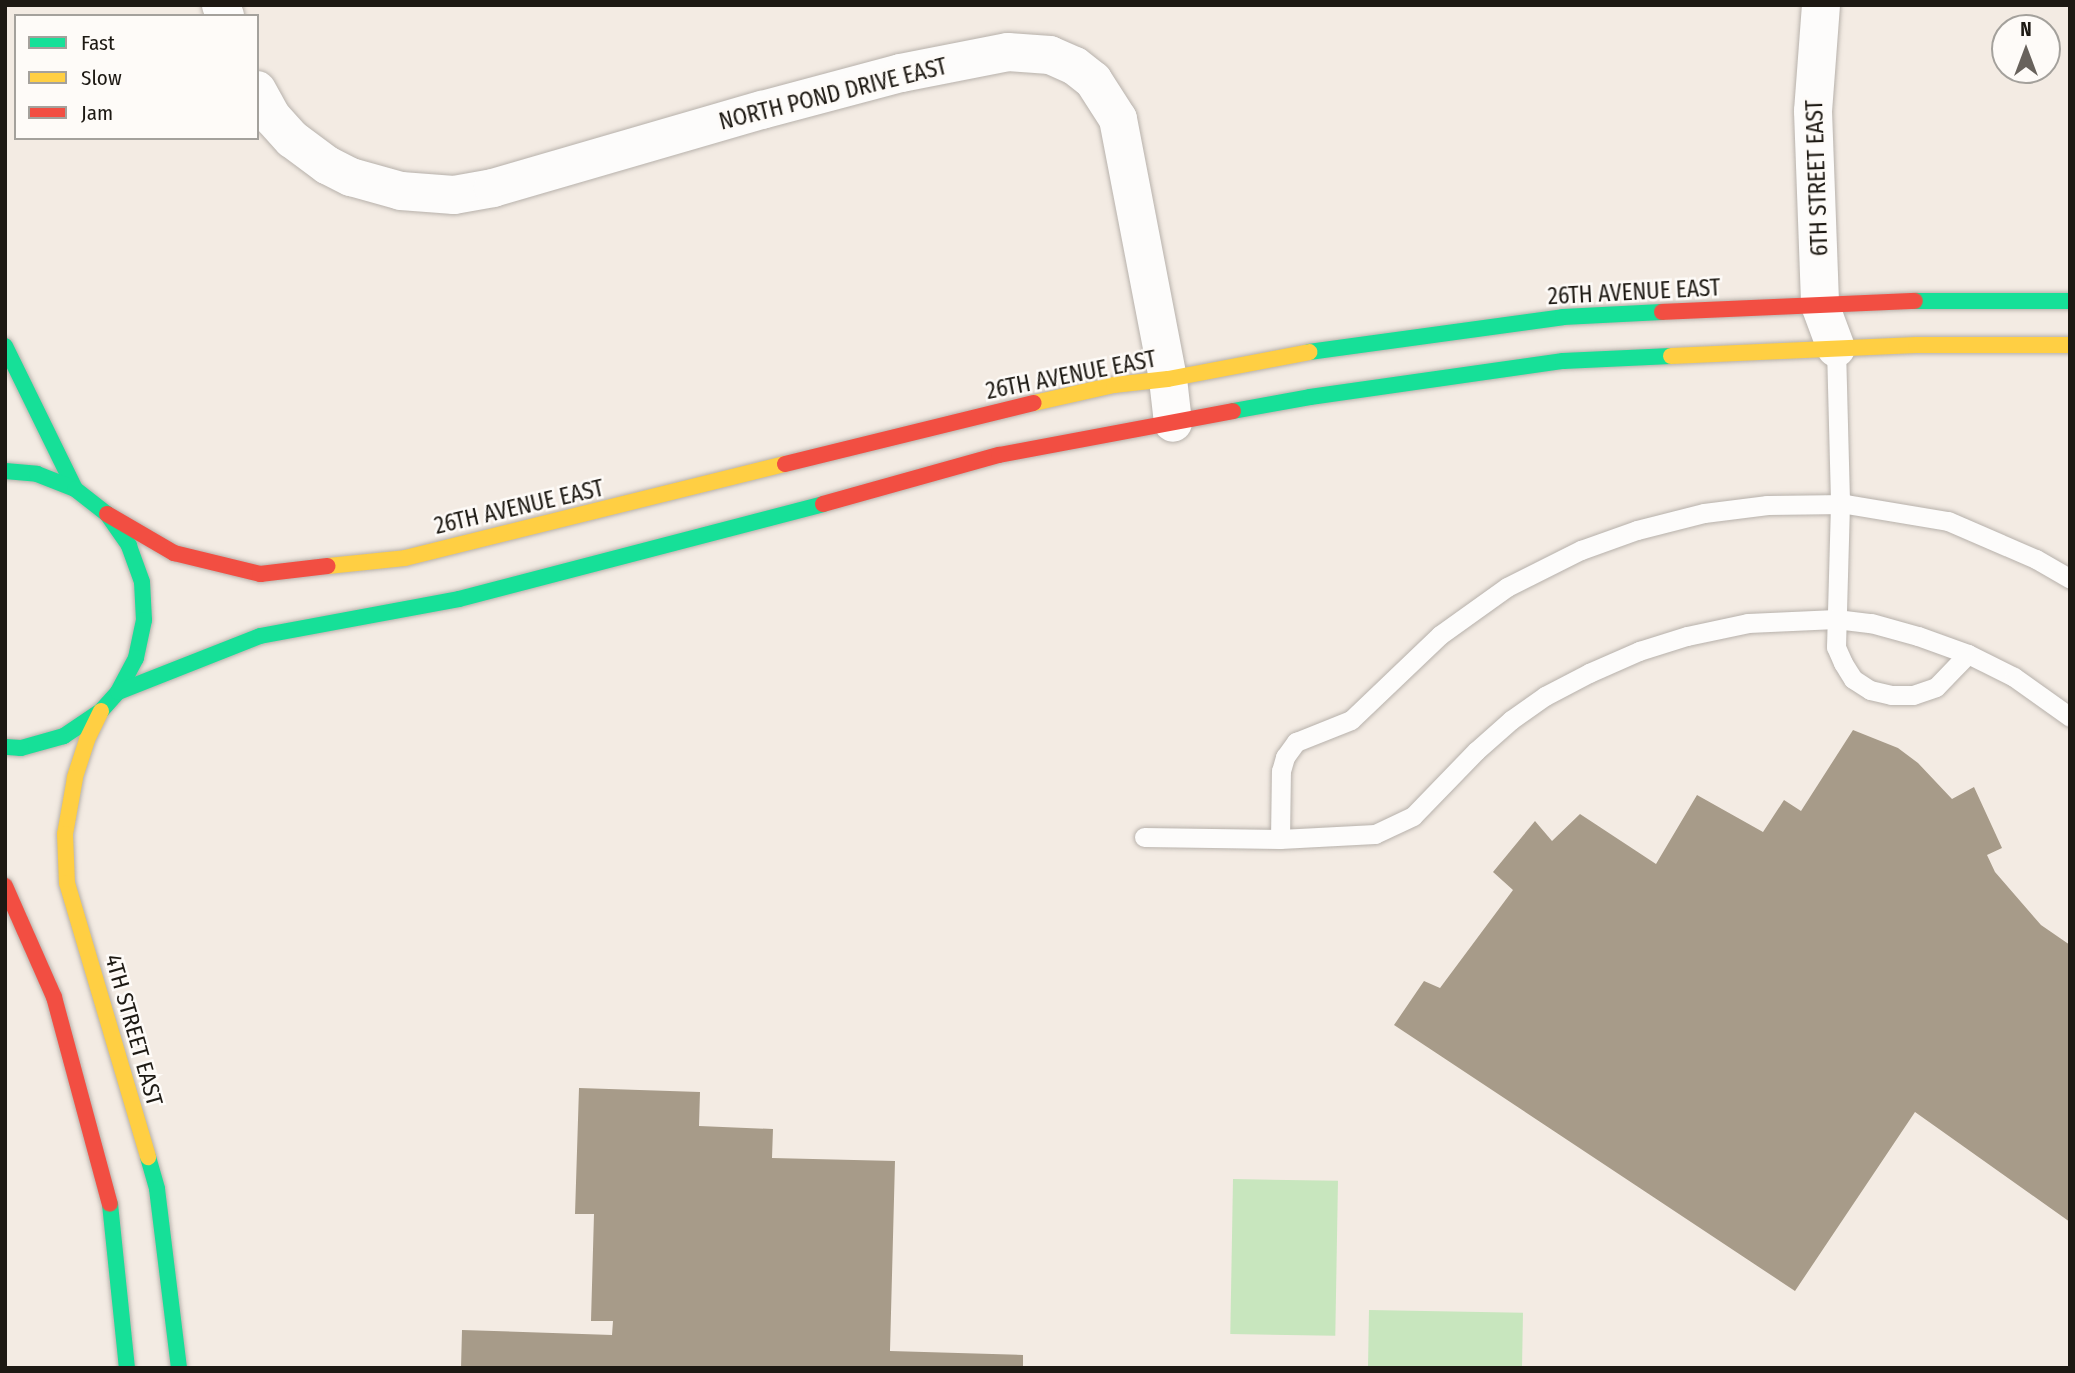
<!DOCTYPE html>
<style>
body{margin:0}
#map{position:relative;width:2075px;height:1373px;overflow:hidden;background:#f3ebe3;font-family:"Fira Sans Condensed",sans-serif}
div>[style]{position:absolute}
.green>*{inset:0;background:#c8e6be;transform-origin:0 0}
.building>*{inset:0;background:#a79b89}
.roads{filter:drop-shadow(0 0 2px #b7b1ab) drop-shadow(0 0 2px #b7b1ab)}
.lane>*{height:19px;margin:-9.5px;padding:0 9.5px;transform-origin:9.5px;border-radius:9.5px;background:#fdfcfb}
.street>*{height:38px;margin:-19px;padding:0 19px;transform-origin:19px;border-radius:19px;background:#fdfcfb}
.fast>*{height:16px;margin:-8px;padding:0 8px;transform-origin:8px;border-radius:8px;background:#16e098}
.slow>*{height:16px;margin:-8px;padding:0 8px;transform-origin:8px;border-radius:8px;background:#ffcf43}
.jam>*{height:16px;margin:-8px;padding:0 8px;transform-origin:8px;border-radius:8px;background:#f24e42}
span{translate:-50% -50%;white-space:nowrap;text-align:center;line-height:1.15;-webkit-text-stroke:5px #fefbf8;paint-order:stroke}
.street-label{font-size:23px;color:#1d1913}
.frame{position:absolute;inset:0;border:7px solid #1d1913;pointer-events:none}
.legend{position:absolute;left:14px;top:14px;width:245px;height:126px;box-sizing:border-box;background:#fefbf8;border:2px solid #a4a19c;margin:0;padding:9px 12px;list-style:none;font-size:21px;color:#1d1913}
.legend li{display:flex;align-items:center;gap:14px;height:35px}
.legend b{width:35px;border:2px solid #a4a19c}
.north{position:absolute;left:1991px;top:14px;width:70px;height:70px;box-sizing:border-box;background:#fefbf8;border:2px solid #a4a19c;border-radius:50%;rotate:0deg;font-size:19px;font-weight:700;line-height:28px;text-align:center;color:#1d1913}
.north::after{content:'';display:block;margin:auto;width:24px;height:32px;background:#68625c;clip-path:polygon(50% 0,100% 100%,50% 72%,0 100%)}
</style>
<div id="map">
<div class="green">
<div style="left:1233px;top:1179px;width:105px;height:155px;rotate:1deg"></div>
<div style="left:1369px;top:1310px;width:154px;height:58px;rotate:1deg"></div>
</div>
<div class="building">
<div style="clip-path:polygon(1853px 730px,1898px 748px,1918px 763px,1952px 799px,1974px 787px,2002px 848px,1987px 855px,1995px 872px,2041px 925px,2070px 945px,2070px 1222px,1915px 1112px,1795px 1291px,1394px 1025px,1424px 981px,1440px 988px,1513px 890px,1493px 872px,1535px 821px,1552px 841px,1580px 814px,1656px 864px,1697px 795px,1763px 832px,1784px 800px,1801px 811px)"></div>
<div style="clip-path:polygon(579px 1088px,700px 1092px,699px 1126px,773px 1129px,772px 1158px,895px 1161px,890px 1351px,1023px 1355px,1023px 1368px,461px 1368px,462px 1330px,612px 1335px,613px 1321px,591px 1321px,594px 1214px,575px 1214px)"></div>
</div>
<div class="roads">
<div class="lane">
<div style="left:1836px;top:348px;width:156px;rotate:88.5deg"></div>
<div style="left:1840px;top:504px;width:143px;rotate:91.6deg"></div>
<div style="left:1836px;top:647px;width:17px;rotate:66deg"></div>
<div style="left:1843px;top:663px;width:19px;rotate:58deg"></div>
<div style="left:1853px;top:679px;width:20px;rotate:33deg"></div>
<div style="left:1870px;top:690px;width:22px;rotate:13deg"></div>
<div style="left:1891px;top:695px;width:22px"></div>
<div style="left:1913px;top:695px;width:24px;rotate:-19deg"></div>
<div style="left:1936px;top:687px;width:46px;rotate:-45.9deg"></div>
<div style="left:1144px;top:837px;width:136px;rotate:0.8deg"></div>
<div style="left:1280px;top:839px;width:95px;rotate:-3deg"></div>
<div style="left:1375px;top:834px;width:42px;rotate:-25.3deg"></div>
<div style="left:1413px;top:816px;width:91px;rotate:-45.9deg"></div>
<div style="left:1476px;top:751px;width:47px;rotate:-41.5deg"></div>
<div style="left:1511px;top:720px;width:42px;rotate:-35.2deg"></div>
<div style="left:1545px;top:696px;width:50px;rotate:-27.6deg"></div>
<div style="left:1589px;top:673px;width:55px;rotate:-23.7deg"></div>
<div style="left:1639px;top:651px;width:50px;rotate:-17.4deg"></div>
<div style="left:1687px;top:636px;width:62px;rotate:-12deg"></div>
<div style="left:1748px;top:623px;width:88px;rotate:-2.6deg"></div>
<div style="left:1836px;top:619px;width:35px;rotate:7deg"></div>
<div style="left:1871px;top:623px;width:49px;rotate:15.5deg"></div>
<div style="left:1918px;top:636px;width:53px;rotate:19.8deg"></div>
<div style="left:1968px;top:654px;width:51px;rotate:26.6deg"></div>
<div style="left:2014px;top:677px;width:69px;rotate:35.5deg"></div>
<div style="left:1280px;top:839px;width:68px;rotate:-89.2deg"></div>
<div style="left:1281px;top:771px;width:15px;rotate:-74deg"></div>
<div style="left:1285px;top:757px;width:19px;rotate:-54deg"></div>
<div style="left:1296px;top:742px;width:59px;rotate:-21.8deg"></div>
<div style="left:1351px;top:720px;width:123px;rotate:-43.7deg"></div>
<div style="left:1440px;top:635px;width:82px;rotate:-35.6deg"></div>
<div style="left:1507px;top:587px;width:83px;rotate:-26.6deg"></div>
<div style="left:1581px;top:550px;width:59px;rotate:-19.7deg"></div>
<div style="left:1637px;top:530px;width:69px;rotate:-14.2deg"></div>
<div style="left:1704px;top:513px;width:64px;rotate:-7.2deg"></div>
<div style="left:1767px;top:505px;width:79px;rotate:-0.7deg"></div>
<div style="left:1846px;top:504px;width:103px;rotate:9.5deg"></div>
<div style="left:1948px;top:521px;width:96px;rotate:23.4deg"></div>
<div style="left:2036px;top:559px;width:39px;rotate:30deg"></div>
</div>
<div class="street">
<div style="left:221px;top:5px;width:12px;rotate:70deg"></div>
<div style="left:1821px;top:5px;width:106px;rotate:94.3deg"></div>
<div style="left:1813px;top:111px;width:194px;rotate:87.9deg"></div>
<div style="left:1820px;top:305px;width:46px;rotate:69.6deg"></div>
<div style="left:257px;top:90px;width:31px;rotate:61deg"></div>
<div style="left:272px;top:117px;width:30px;rotate:48deg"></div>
<div style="left:292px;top:139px;width:44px;rotate:36.6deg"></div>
<div style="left:327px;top:165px;width:27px;rotate:27deg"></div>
<div style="left:351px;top:177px;width:52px;rotate:15.6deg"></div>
<div style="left:401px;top:191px;width:53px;rotate:4.3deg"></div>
<div style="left:454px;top:195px;width:40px;rotate:-10deg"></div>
<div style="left:493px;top:188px;width:280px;rotate:-16.2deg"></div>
<div style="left:762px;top:110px;width:144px;rotate:-14.9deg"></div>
<div style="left:901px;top:73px;width:109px;rotate:-11.1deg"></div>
<div style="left:1008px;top:52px;width:42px;rotate:4.1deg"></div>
<div style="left:1050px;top:55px;width:27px;rotate:24deg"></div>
<div style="left:1075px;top:66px;width:23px;rotate:38deg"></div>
<div style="left:1093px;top:80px;width:46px;rotate:57.3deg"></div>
<div style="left:1118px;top:119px;width:265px;rotate:79.1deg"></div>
<div style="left:1168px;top:379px;width:44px;rotate:83.5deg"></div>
</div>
<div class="fast">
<div style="left:1915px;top:301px;width:155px"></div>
<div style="left:5px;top:346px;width:159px;rotate:63.9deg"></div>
<div style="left:1309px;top:352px;width:256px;rotate:-7.8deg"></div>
<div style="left:1563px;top:317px;width:99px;rotate:-2.9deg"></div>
<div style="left:1233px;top:411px;width:78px;rotate:-10.3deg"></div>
<div style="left:1310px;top:397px;width:256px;rotate:-8.1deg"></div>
<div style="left:1563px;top:361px;width:108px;rotate:-2.7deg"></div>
<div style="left:5px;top:471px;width:32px;rotate:5deg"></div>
<div style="left:37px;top:474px;width:41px;rotate:21.5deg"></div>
<div style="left:75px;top:489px;width:41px;rotate:38deg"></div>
<div style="left:107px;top:514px;width:39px;rotate:55deg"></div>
<div style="left:129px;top:546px;width:38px;rotate:70deg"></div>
<div style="left:142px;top:582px;width:38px;rotate:87deg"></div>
<div style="left:144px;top:620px;width:39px;rotate:102deg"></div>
<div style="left:136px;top:658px;width:38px;rotate:118deg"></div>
<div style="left:118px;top:692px;width:25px;rotate:132deg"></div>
<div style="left:101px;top:711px;width:45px;rotate:146deg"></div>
<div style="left:64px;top:736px;width:45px;rotate:164.4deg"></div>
<div style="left:21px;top:748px;width:16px;rotate:-176deg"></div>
<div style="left:118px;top:692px;width:153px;rotate:-21.5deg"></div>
<div style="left:260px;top:636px;width:202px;rotate:-10.5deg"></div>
<div style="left:459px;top:599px;width:376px;rotate:-14.6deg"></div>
<div style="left:148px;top:1157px;width:33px;rotate:74deg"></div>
<div style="left:157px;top:1189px;width:180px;rotate:83deg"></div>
<div style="left:110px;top:1204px;width:165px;rotate:84.1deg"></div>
</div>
<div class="slow">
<div style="left:1671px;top:356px;width:245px;rotate:-2.6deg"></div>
<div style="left:1916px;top:345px;width:154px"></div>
<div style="left:1034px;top:403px;width:82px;rotate:-12.7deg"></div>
<div style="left:1114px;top:385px;width:54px;rotate:-6.3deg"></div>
<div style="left:1168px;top:379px;width:144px;rotate:-10.8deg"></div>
<div style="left:328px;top:566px;width:77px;rotate:-5.9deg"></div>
<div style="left:405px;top:558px;width:391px;rotate:-13.9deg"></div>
<div style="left:101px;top:711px;width:32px;rotate:116deg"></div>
<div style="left:87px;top:740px;width:40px;rotate:108deg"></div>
<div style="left:75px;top:778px;width:57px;rotate:100.1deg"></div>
<div style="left:65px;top:834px;width:49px;rotate:87.7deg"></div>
<div style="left:67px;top:883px;width:286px;rotate:73.5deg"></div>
</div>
<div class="jam">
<div style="left:1662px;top:312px;width:253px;rotate:-2.5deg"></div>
<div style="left:785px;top:464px;width:256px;rotate:-13.8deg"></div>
<div style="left:823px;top:504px;width:183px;rotate:-15.6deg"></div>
<div style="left:999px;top:455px;width:238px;rotate:-10.6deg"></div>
<div style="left:107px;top:514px;width:78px;rotate:30.2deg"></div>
<div style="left:174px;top:553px;width:89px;rotate:13.7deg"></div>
<div style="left:260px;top:574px;width:68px;rotate:-6.7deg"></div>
<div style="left:5px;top:886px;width:121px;rotate:66.2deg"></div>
<div style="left:54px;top:997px;width:214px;rotate:74.9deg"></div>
</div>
</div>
<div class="street-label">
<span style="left:833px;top:94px;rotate:-14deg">NORTH POND DRIVE EAST</span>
<span style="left:1817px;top:178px;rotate:-92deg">6TH STREET EAST</span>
<span style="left:1634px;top:292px;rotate:-3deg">26TH AVENUE EAST</span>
<span style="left:1071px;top:375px;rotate:-11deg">26TH AVENUE EAST</span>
<span style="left:519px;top:507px;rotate:-13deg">26TH AVENUE EAST</span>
<span style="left:134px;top:1030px;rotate:74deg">4TH STREET EAST</span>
</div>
<div class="frame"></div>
<ul class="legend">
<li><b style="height:9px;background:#16e098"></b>Fast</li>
<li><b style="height:9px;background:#ffcf43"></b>Slow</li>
<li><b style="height:9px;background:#f24e42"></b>Jam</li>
</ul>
<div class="north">N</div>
</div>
